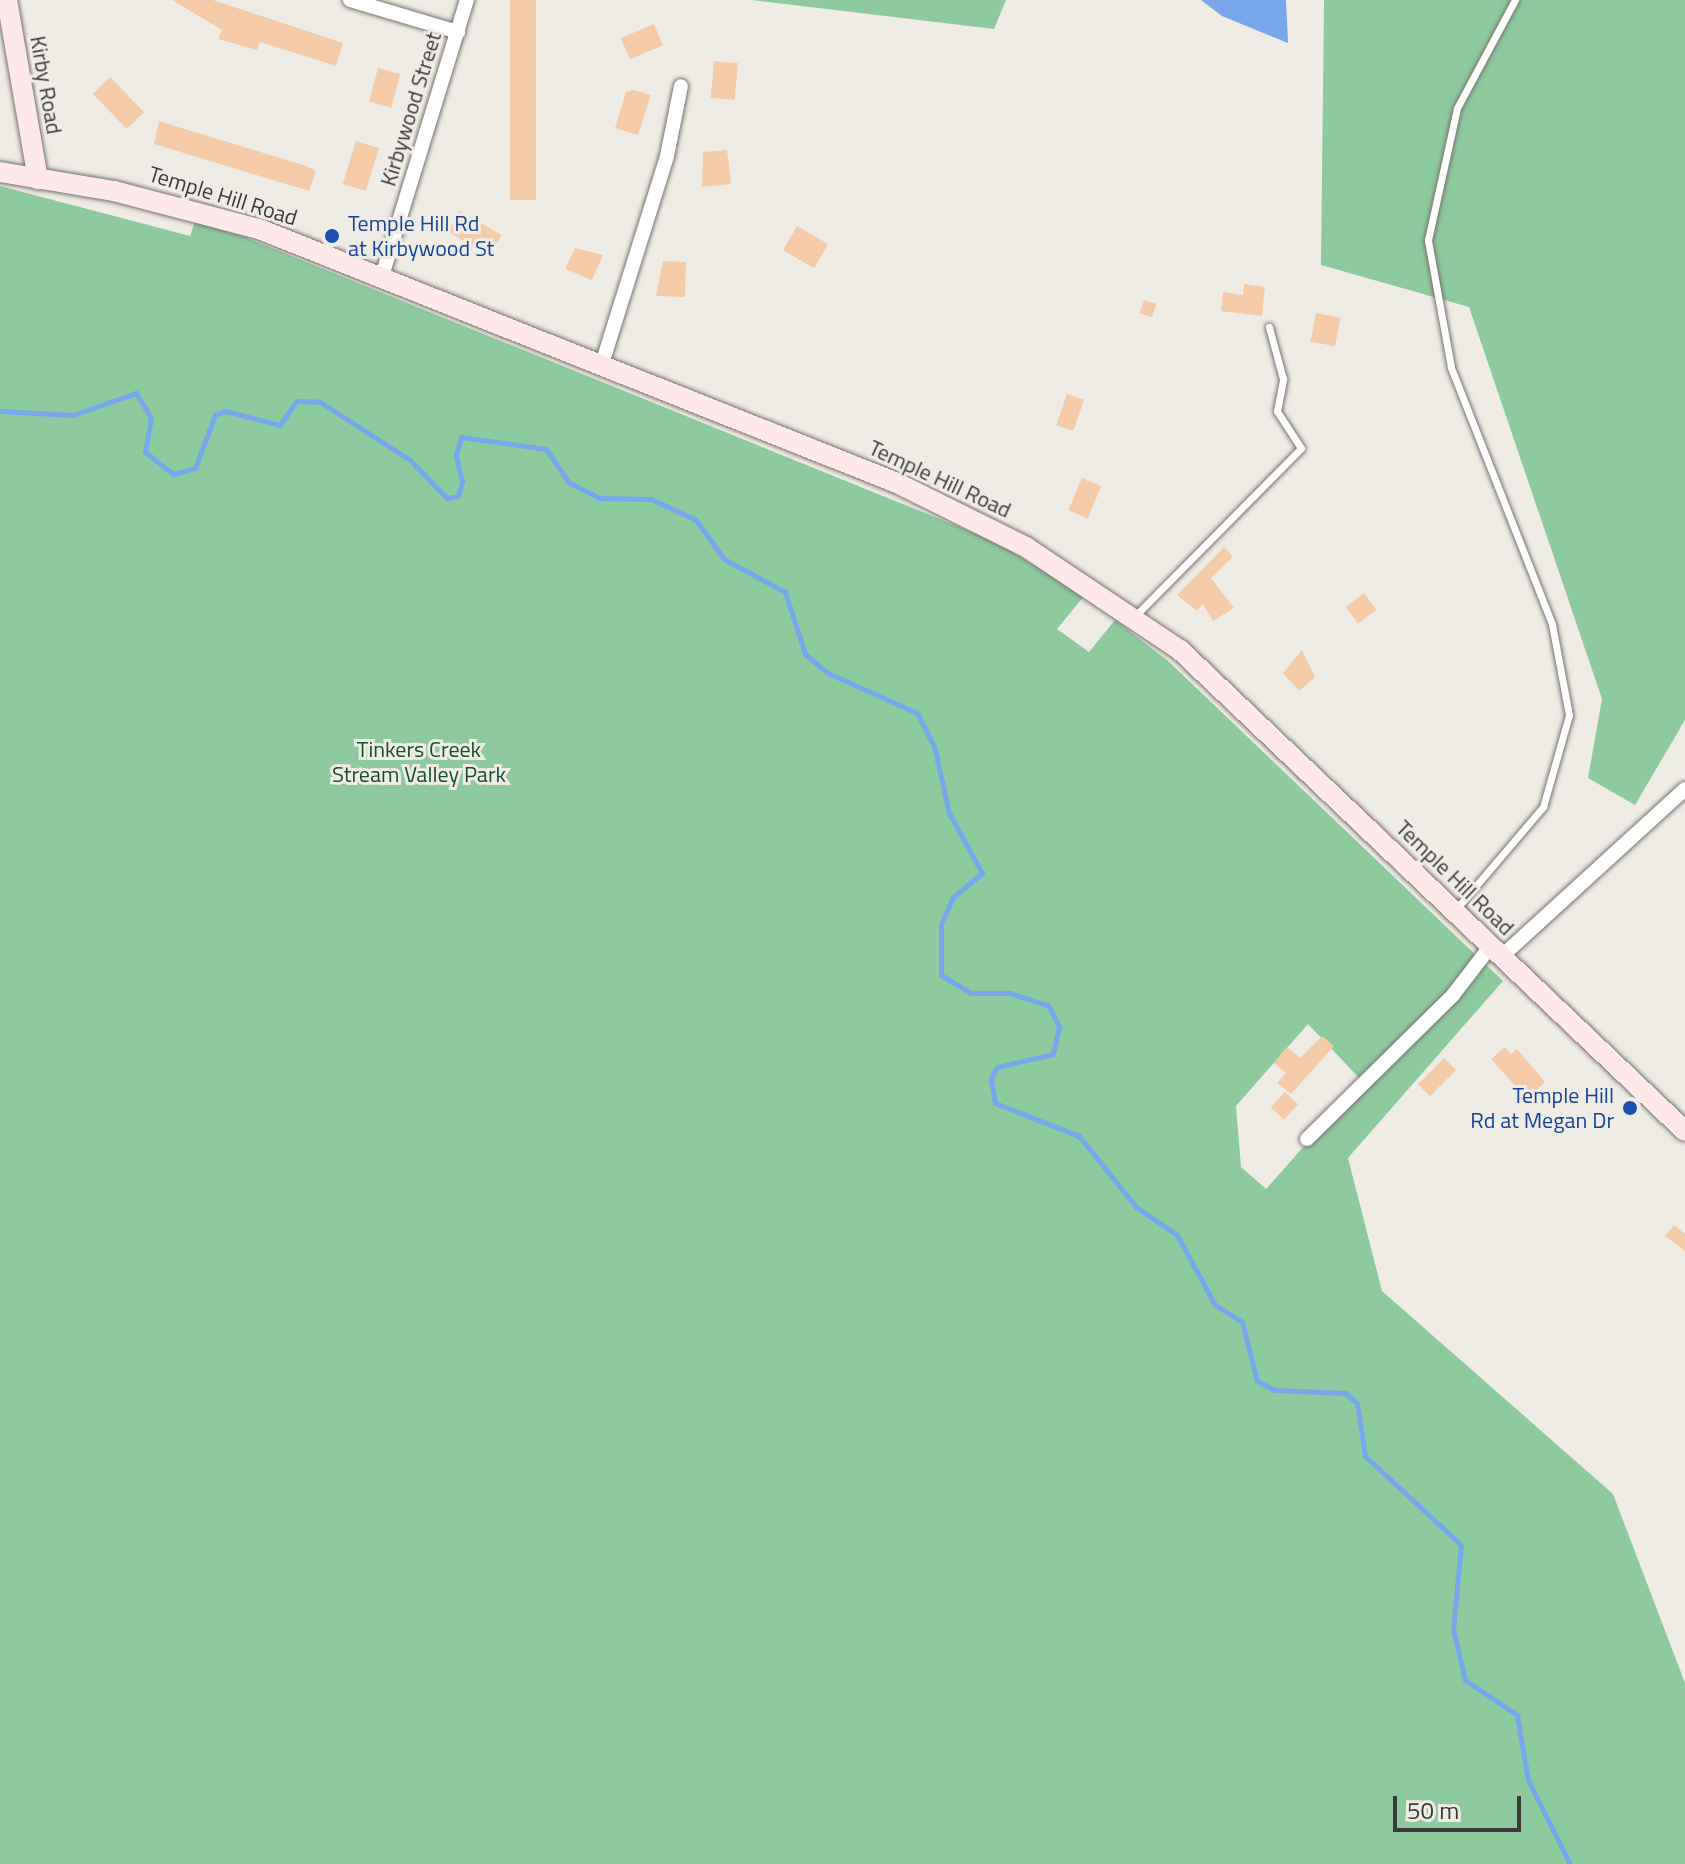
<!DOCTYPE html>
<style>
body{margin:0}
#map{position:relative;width:1685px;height:1864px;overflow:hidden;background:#efece5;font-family:"Titillium Web",sans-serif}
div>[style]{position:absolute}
.green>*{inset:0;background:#8dcb9f}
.water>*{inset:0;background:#77a6eb}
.stream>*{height:5px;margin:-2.5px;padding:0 2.5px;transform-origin:2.5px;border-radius:2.5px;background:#77a6eb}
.building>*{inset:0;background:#f5cba7;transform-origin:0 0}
.roads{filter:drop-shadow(0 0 2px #77746e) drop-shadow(0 0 2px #77746e)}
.service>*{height:7px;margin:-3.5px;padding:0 3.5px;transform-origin:3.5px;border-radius:3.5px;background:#fff}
.minor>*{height:14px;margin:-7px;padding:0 7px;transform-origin:7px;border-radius:7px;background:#fff}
.secondary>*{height:20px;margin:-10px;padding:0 10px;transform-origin:10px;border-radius:10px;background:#fee8ea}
.dots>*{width:22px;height:22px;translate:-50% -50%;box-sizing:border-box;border:4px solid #efece5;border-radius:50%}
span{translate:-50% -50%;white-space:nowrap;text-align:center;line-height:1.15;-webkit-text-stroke:6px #efece5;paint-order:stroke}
.street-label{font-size:22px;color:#3d3b39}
.transit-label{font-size:22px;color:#164399}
.left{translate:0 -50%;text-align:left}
.right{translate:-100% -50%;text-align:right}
.park-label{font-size:22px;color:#13502d}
.scale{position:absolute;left:1393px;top:1796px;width:128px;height:36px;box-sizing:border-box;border:4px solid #3d3b39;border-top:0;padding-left:10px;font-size:24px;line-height:28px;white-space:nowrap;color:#3d3b39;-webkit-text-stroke:6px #efece5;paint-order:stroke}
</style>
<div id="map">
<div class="green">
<div style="clip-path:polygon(751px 0,1006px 0,994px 29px)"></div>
<div style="clip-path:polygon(1324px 0,1685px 0,1685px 720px,1635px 805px,1588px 778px,1602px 699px,1469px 307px,1321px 265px)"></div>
<div style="clip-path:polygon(evenodd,0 186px,190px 236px,195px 222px,247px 238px,994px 541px,1084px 596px,1057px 629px,1089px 652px,1115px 620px,1168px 661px,1503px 981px,1348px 1158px,1382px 1291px,1613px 1494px,1685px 1683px,1685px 1864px,0 1864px,0 186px,1308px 1024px,1362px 1081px,1266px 1189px,1241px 1167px,1236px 1106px,1308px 1024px)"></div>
</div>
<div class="water">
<div style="clip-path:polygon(1201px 0,1286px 0,1288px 43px,1222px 16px)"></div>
</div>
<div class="stream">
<div style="left:0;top:411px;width:73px;rotate:3.1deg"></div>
<div style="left:73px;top:415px;width:67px;rotate:-19.2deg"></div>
<div style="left:136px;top:393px;width:29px;rotate:59deg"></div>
<div style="left:151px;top:418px;width:35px;rotate:100deg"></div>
<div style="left:145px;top:452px;width:36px;rotate:38deg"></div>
<div style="left:173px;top:474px;width:23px;rotate:-15deg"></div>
<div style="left:195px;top:468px;width:57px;rotate:-69.3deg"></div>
<div style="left:215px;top:415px;width:11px;rotate:-22deg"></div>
<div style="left:225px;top:411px;width:57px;rotate:14.3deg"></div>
<div style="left:280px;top:425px;width:29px;rotate:-56deg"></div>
<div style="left:296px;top:401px;width:24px;rotate:2deg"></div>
<div style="left:320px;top:402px;width:107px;rotate:32.8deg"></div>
<div style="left:410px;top:460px;width:53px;rotate:45.8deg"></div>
<div style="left:447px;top:498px;width:11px;rotate:-10deg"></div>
<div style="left:458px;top:496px;width:15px;rotate:-74deg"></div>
<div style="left:462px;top:482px;width:28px;rotate:-103deg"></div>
<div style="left:456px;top:455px;width:19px;rotate:-74deg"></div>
<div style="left:461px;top:437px;width:86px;rotate:8deg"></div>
<div style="left:546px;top:449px;width:40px;rotate:56deg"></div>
<div style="left:568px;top:482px;width:35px;rotate:27deg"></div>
<div style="left:599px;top:498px;width:52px;rotate:1.1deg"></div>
<div style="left:651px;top:499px;width:50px;rotate:25deg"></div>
<div style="left:696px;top:520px;width:48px;rotate:54.3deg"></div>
<div style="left:724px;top:559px;width:69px;rotate:28.4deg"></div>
<div style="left:785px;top:592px;width:65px;rotate:72.1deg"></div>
<div style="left:805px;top:654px;width:30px;rotate:40deg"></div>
<div style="left:828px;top:673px;width:98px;rotate:24.2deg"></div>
<div style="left:917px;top:713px;width:37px;rotate:63deg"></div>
<div style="left:934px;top:746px;width:69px;rotate:77.4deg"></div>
<div style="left:949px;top:813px;width:68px;rotate:61.2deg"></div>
<div style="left:982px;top:873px;width:38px;rotate:140deg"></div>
<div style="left:953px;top:897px;width:30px;rotate:114deg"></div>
<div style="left:941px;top:924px;width:51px;rotate:90deg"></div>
<div style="left:941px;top:975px;width:35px;rotate:31deg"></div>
<div style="left:971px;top:993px;width:39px"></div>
<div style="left:1010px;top:993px;width:40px;rotate:18deg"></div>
<div style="left:1048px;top:1005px;width:25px;rotate:63deg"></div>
<div style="left:1059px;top:1027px;width:28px;rotate:103deg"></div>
<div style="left:1053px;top:1054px;width:57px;rotate:166.9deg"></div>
<div style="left:997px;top:1067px;width:13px;rotate:119deg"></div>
<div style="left:991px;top:1078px;width:25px;rotate:81deg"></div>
<div style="left:995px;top:1103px;width:90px;rotate:21.4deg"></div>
<div style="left:1079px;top:1136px;width:91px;rotate:51.2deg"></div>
<div style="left:1136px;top:1207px;width:50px;rotate:34.3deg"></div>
<div style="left:1177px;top:1235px;width:80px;rotate:61.5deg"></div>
<div style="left:1215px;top:1305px;width:32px;rotate:32deg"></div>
<div style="left:1242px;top:1322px;width:61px;rotate:75.7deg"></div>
<div style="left:1257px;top:1381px;width:20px;rotate:27deg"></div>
<div style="left:1275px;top:1390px;width:70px;rotate:2.5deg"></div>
<div style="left:1345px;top:1393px;width:16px;rotate:40deg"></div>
<div style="left:1357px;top:1403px;width:54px;rotate:81.4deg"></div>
<div style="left:1365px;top:1456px;width:131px;rotate:42.8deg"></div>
<div style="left:1461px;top:1545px;width:84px;rotate:95.4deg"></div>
<div style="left:1453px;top:1629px;width:52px;rotate:76.8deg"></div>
<div style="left:1465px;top:1680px;width:63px;rotate:33.9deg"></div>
<div style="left:1517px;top:1715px;width:66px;rotate:80.4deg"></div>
<div style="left:1528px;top:1780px;width:94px;rotate:63.4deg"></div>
</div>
<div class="building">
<div style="clip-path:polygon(172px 0,213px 0,343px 43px,336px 66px,260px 42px,257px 50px,218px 39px,222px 30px)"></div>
<div style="left:510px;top:0;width:26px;height:200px"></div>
<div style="left:654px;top:24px;width:23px;height:36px;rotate:67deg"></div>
<div style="left:714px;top:61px;width:24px;height:37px;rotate:5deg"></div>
<div style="left:378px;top:68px;width:23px;height:35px;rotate:15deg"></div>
<div style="left:110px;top:77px;width:49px;height:24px;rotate:46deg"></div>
<div style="clip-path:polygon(634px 90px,651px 95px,638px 135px,615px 128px,626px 92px)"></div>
<div style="clip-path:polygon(159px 121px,306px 166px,316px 171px,309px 191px,154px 144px)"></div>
<div style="left:356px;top:141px;width:24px;height:45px;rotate:17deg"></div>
<div style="clip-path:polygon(727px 150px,731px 184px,702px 187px,703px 152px)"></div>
<div style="left:460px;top:211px;width:48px;height:24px;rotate:30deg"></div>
<div style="left:797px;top:226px;width:36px;height:28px;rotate:30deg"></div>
<div style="clip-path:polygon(575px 248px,603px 255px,592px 280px,565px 269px)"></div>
<div style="clip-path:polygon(663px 261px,686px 262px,685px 297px,656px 296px)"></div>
<div style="clip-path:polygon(1244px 284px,1265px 287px,1262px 316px,1221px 311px,1223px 292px,1243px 295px)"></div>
<div style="left:1144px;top:300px;width:13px;height:14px;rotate:18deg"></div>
<div style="left:1316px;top:313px;width:25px;height:29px;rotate:11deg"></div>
<div style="left:1067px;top:394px;width:18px;height:33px;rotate:19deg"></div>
<div style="left:1082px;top:478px;width:21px;height:35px;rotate:23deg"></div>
<div style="clip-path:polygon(1224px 547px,1233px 557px,1211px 578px,1234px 608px,1213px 621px,1203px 604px,1197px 611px,1177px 595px)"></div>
<div style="left:1364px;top:593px;width:21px;height:23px;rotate:53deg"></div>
<div style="clip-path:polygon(1302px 650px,1315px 677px,1299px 691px,1283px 673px)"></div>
<div style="clip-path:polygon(1322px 1036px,1334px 1046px,1291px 1094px,1277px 1083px,1286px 1073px,1274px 1063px,1287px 1047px,1300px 1058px)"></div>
<div style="clip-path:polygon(1505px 1047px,1511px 1054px,1517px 1049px,1545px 1082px,1527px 1099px,1491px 1059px)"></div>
<div style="left:1444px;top:1058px;width:17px;height:37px;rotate:45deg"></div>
<div style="left:1285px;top:1092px;width:18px;height:21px;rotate:43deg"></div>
<div style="clip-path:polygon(1674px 1225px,1685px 1234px,1685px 1251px,1665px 1236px)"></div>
</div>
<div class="roads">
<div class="service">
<div style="left:1135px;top:616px;width:236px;rotate:-45.3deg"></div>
<div style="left:1301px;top:448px;width:44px;rotate:-123deg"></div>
<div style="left:1277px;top:411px;width:33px;rotate:-79deg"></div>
<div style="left:1283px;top:379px;width:54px;rotate:-105.1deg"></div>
<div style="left:1457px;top:908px;width:133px;rotate:-49.6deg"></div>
<div style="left:1543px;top:807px;width:96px;rotate:-74.2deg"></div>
<div style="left:1569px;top:715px;width:93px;rotate:-100.6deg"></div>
<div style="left:1552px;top:624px;width:276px;rotate:-111.5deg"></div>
<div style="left:1451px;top:367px;width:129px;rotate:-100.3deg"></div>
<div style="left:1428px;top:240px;width:135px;rotate:-77.6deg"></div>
<div style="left:1457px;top:108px;width:123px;rotate:-61.8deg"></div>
</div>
<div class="minor">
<div style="left:350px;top:0;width:113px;rotate:16.5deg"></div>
<div style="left:382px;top:276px;width:289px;rotate:-72.9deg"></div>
<div style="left:601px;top:367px;width:221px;rotate:-72.6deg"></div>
<div style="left:667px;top:156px;width:71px;rotate:-78.7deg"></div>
<div style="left:1501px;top:957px;width:249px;rotate:-42.4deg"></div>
<div style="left:1307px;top:1139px;width:205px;rotate:-44.6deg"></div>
<div style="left:1453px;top:995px;width:61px;rotate:-52.4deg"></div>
</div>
<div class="secondary">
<div style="left:7px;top:0;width:182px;rotate:80.2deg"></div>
<div style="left:0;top:172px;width:116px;rotate:9.5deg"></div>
<div style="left:114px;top:191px;width:150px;rotate:14.7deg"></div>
<div style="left:259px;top:229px;width:687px;rotate:21.71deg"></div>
<div style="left:897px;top:483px;width:144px;rotate:26.4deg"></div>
<div style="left:1026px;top:547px;width:185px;rotate:33.8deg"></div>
<div style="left:1180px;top:650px;width:697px;rotate:43.61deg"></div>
</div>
</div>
<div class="dots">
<div style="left:332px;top:236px;background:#1a4fb4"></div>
<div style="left:1630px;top:1108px;background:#1a4fb4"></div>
</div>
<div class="street-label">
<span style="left:46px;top:85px;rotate:80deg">Kirby Road</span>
<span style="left:411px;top:109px;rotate:-73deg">Kirbywood Street</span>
<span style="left:223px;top:196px;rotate:17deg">Temple Hill Road</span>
<span style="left:940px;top:479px;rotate:25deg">Temple Hill Road</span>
<span style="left:1455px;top:878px;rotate:44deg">Temple Hill Road</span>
</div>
<div class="transit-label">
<span class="left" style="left:348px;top:236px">Temple Hill Rd<br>at Kirbywood St</span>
<span class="right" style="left:1614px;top:1108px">Temple Hill<br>Rd at Megan Dr</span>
</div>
<div class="park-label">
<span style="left:419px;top:762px">Tinkers Creek<br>Stream Valley Park</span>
</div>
<div class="scale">50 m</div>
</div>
